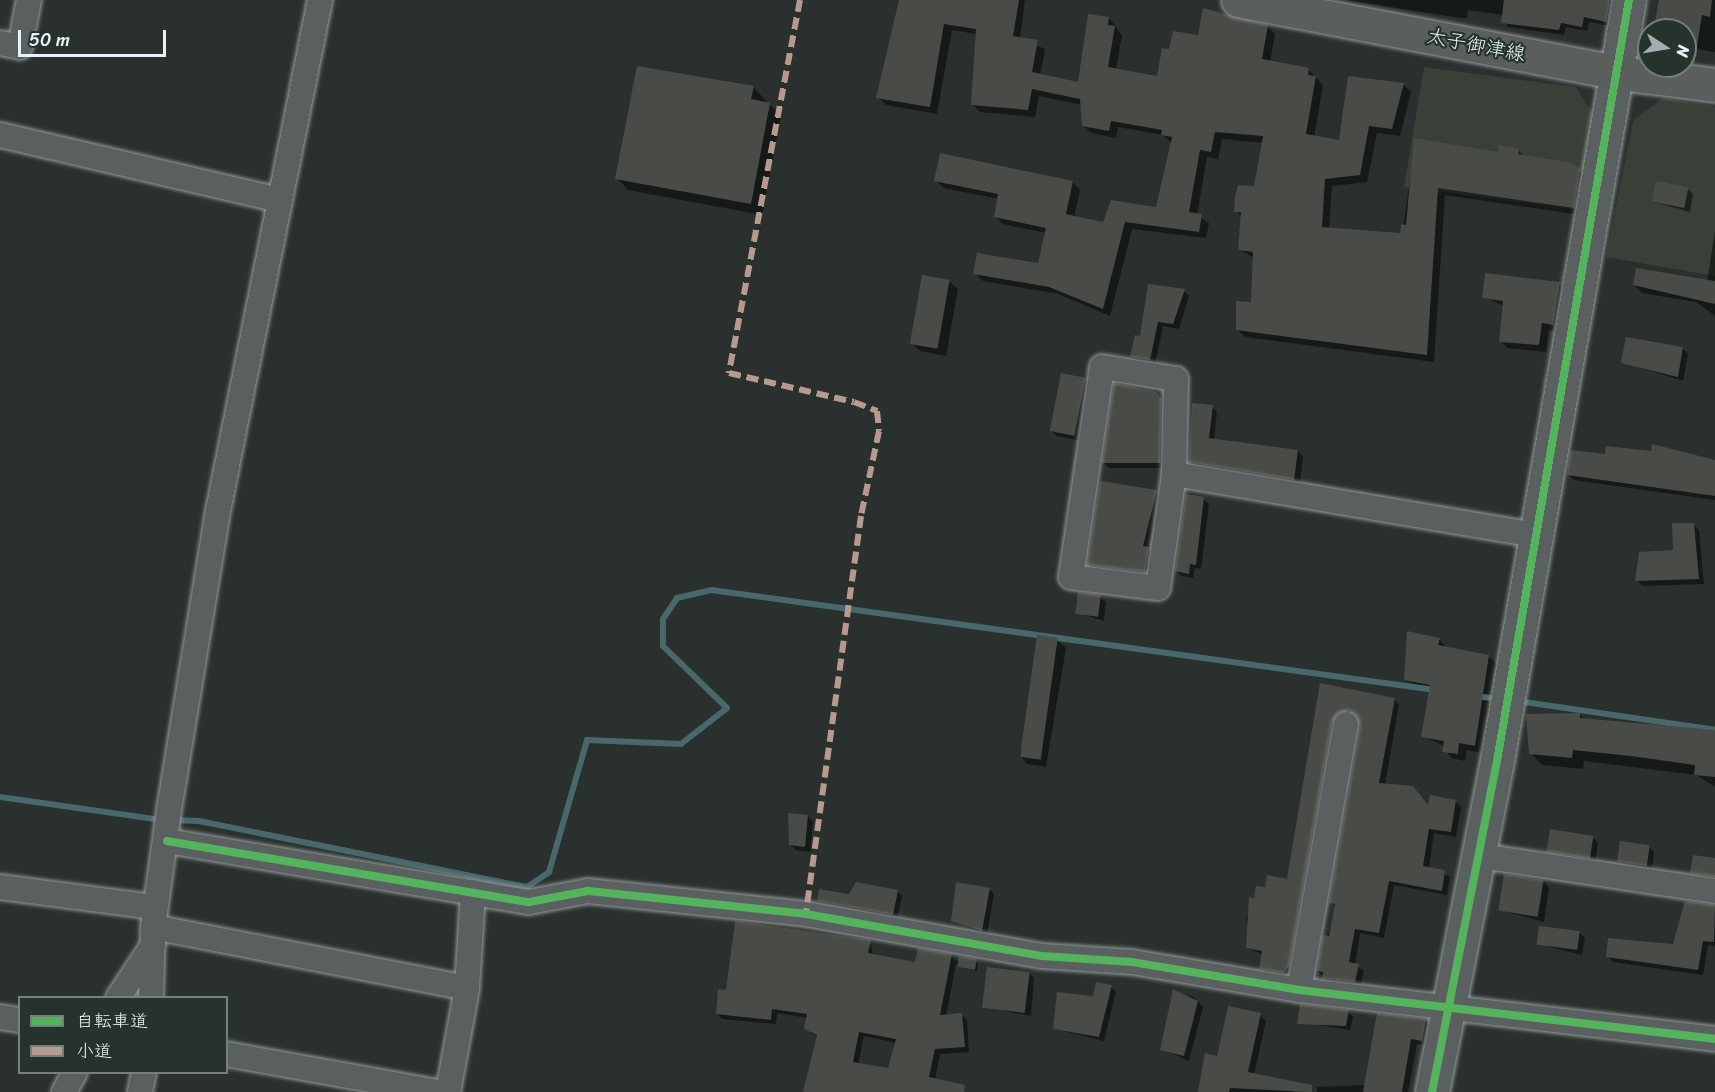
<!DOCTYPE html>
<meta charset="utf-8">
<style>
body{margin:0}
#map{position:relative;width:1715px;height:1092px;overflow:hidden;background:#29302d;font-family:Sriracha,"Klee One",sans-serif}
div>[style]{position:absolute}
.built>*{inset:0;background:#394037}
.shadow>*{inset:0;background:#0007}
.stream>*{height:6px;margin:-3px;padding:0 3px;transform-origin:3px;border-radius:3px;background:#48686b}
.building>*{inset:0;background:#494c46;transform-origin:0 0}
.roads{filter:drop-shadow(0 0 2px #959a9a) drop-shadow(0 0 2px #959a9a)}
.street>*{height:24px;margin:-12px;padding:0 12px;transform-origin:12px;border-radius:12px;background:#5a6060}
.secondary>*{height:33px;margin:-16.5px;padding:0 16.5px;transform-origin:16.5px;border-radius:16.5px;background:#5a6060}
.primary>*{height:33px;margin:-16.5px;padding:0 16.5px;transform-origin:16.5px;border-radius:16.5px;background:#5a5e5c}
.quiet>*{height:6px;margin-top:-3px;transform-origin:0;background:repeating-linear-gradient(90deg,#b69a8f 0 12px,transparent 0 18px)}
.cycleway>*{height:8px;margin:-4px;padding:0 4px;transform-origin:4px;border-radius:4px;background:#56b35d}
span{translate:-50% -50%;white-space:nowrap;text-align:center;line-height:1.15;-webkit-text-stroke:4.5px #26332d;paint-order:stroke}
.street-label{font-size:20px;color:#e8f1f8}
.legend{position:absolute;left:18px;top:996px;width:210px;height:78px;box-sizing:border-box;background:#26332d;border:2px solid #747f7e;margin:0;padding:8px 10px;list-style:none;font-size:18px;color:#e8f1f8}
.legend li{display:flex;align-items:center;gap:12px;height:30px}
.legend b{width:30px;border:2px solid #747f7e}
.north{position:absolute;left:1637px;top:18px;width:60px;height:60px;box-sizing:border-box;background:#26332d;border:2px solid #747f7e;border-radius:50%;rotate:102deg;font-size:16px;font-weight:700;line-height:24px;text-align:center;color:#e8f1f8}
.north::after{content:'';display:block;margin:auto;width:21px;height:27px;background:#a5adb1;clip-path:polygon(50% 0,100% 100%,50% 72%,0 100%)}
.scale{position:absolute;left:18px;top:30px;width:148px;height:27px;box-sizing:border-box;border:3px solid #e8f1f8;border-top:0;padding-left:8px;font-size:18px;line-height:21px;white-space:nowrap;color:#e8f1f8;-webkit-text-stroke:4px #26332d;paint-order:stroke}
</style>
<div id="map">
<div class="built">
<div style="clip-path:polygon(1424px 67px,1576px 87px,1599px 123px,1580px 210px,1404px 187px)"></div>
<div style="clip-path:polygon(1663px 98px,1715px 107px,1715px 276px,1606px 257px,1633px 121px)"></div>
</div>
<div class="shadow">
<div style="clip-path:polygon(900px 0,1025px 0,1020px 39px,1045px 49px,1040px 76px,1080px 84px,1109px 18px,1122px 35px,1116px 70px,1158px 77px,1170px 51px,1199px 37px,1267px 26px,1275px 34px,1270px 62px,1308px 69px,1323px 85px,1314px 137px,1340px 142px,1349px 77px,1404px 85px,1411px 92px,1400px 136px,1377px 133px,1367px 182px,1332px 186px,1329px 229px,1402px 235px,1416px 140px,1499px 153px,1518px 150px,1526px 157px,1579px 170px,1587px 178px,1581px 215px,1445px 195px,1434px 362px,1245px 337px,1237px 329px,1253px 303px,1255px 258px,1239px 250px,1242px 217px,1236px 211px,1255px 187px,1263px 143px,1222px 139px,1218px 159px,1207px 157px,1197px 215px,1209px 223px,1206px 238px,1132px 229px,1110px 316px,1058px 294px,983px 281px,975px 273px,1039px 265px,1046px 233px,1003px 224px,995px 216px,999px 199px,943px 188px,936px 180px,1073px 182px,1080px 190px,1074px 218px,1104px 224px,1157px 209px,1172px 143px,1163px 135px,1118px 127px,1116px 138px,1091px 133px,1083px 125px,1082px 105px,1039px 96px,1035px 117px,980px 112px,973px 105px,976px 34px,952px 30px,937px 114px,886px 105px,878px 97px)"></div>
<div style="clip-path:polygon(1345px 0,1617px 0,1611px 26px,1589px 22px,1587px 31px,1566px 27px,1564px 35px,1508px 27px,1503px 15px,1468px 10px,1467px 18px,1461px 18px)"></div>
<div style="clip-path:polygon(1661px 0,1715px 0,1715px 52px,1690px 48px,1685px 30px,1658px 30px)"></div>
<div style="clip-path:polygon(753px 87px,781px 116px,762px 215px,628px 190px,617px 178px)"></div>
<div style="clip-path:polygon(1687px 188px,1693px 194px,1690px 212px,1654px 202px)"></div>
<div style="clip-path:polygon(1715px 231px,1715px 316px,1696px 302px,1642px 293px,1634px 285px,1707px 282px)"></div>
<div style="clip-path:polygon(949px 281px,958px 289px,946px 356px,920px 351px,912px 343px)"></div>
<div style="clip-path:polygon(1559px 284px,1567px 291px,1560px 331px,1549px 330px,1546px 352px,1507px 348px,1500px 341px,1504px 306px,1484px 297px)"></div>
<div style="clip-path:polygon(1184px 291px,1189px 296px,1179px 329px,1163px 326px,1155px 365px,1137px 362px,1132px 357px,1141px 338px)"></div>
<div style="clip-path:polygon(1682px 348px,1688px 354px,1683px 381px,1623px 362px)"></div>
<div style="clip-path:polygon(1085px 380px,1091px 385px,1082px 441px,1057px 436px,1051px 431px)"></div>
<div style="clip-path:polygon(1156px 393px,1161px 399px,1165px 468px,1109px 468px,1104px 463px)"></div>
<div style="clip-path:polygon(1212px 407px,1217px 412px,1214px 440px,1298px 451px,1303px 457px,1300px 484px,1196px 467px,1190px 461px)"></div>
<div style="clip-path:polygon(1653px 446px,1715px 460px,1715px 500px,1574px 480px,1568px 474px,1606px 456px,1652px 452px)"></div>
<div style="clip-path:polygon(1157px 491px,1161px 496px,1148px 548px,1153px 553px,1149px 576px,1094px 569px,1089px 564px)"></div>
<div style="clip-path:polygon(1203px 499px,1209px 504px,1201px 569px,1195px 568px,1193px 578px,1182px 576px,1176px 571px)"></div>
<div style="clip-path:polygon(1693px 524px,1699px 530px,1704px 584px,1642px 586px,1637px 580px,1674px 552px)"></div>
<div style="clip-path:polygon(1100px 597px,1106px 602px,1104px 621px,1078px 613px)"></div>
<div style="clip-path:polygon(1439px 639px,1446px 648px,1488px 656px,1496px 663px,1482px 753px,1467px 750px,1465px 761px,1451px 758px,1444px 746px,1423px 736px,1431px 691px,1405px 680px)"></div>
<div style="clip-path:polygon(1057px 640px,1066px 648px,1046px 767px,1027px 764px,1019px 755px)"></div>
<div style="clip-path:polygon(1322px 685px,1394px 699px,1399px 705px,1385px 785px,1429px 807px,1455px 801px,1461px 807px,1456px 837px,1434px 833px,1429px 868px,1450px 877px,1447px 895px,1394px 885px,1384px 938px,1360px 933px,1355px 965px,1364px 971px,1360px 987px,1329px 983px,1318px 971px,1336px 907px,1331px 902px,1362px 726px,1358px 717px,1290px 978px,1266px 974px,1260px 968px,1263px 955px,1248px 948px,1252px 925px,1246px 920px,1257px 888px,1288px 881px)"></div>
<div style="clip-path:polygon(1580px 715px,1585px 720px,1715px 734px,1715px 787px,1696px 775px,1584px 761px,1583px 769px,1542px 765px,1531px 753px)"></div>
<div style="clip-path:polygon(808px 816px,813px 822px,810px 852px,796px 850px,791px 845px)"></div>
<div style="clip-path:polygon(1593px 838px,1598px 843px,1595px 863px,1548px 851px)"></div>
<div style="clip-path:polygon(1649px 847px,1654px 852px,1652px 871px,1619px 862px)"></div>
<div style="clip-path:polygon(1715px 860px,1715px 882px,1692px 872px)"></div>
<div style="clip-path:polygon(1543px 881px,1549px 887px,1544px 922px,1500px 910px)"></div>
<div style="clip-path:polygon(989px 889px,994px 894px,987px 935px,952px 920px)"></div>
<div style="clip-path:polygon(898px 891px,902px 896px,897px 919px,819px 901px)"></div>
<div style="clip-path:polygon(1687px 903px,1715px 905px,1715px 946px,1708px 945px,1703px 975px,1613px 962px,1608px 956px,1674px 945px)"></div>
<div style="clip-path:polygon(1579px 932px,1585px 938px,1582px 955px,1538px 944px)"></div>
<div style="clip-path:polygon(evenodd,870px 941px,873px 955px,916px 964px,951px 956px,959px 963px,978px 963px,977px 971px,956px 964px,946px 1016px,962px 1015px,967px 1020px,969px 1052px,940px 1054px,935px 1080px,941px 1092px,804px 1092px,818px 1037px,806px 1029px,808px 1018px,777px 1013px,776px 1024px,722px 1019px,717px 1013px,728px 991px,870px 941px,864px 1036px,897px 1043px,889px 1070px,858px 1065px,864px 1036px)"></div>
<div style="clip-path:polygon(1029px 973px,1034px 978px,1031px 1016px,985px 1007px)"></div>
<div style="clip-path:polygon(1111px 987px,1116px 991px,1104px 1041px,1055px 1029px)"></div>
<div style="clip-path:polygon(1174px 991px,1194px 997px,1203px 1007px,1189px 1061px,1162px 1049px)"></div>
<div style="clip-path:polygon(1348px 1012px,1353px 1017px,1350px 1030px,1304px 1023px)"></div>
<div style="clip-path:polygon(1260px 1015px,1266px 1021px,1254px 1074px,1294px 1087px,1293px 1092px,1203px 1092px,1218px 1058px)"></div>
<div style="clip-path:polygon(1378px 1015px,1426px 1021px,1432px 1027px,1428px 1046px,1417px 1044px,1408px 1092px,1317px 1092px,1317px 1087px,1366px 1085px)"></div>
</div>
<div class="stream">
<div style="left:1475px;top:696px;width:23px;rotate:7deg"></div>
<div style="left:1517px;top:701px;width:200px;rotate:8.3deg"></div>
<div style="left:0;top:797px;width:164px;rotate:8.1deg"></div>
<div style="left:173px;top:820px;width:26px;rotate:2deg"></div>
<div style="left:199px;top:821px;width:335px;rotate:11.4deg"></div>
<div style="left:527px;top:887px;width:27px;rotate:-34deg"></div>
<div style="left:549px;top:872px;width:137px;rotate:-73.9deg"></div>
<div style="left:587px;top:740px;width:94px;rotate:2.4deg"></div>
<div style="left:681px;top:744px;width:58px;rotate:-38deg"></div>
<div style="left:727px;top:708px;width:89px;rotate:-135.9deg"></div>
<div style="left:663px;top:646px;width:27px;rotate:-90deg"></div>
<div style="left:663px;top:619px;width:25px;rotate:-56deg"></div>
<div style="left:677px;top:598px;width:35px;rotate:-13deg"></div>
<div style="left:711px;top:590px;width:731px;rotate:7.86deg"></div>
</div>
<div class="building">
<div style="clip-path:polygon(899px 0,1019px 0,1013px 36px,1038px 40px,1032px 72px,1078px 82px,1088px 14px,1109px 17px,1108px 25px,1115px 26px,1108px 67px,1157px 76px,1162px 48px,1169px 49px,1173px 31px,1198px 35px,1203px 8px,1268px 25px,1262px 59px,1309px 68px,1308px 75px,1316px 76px,1306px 134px,1339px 140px,1348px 76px,1404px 83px,1392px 129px,1369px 126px,1360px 175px,1325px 179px,1322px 227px,1400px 233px,1401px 224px,1406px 225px,1414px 138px,1498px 152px,1499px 145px,1519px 149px,1518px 154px,1573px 163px,1580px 169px,1574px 208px,1438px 188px,1427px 355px,1236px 330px,1236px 301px,1251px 302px,1253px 252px,1238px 250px,1241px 212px,1234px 212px,1235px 196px,1238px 185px,1254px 186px,1263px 136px,1215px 132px,1211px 152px,1200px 150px,1189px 212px,1202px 214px,1199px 232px,1125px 222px,1103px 309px,1049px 287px,973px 274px,977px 253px,1038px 263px,1046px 228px,994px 217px,998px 194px,934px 181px,940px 153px,1073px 181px,1066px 214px,1103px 222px,1111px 200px,1156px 207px,1172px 137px,1161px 135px,1162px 130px,1111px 121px,1109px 131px,1082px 126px,1080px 99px,1032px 89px,1028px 110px,971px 105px,976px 29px,944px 24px,930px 107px,876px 98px)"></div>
<div style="clip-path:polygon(1504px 0,1610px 0,1606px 22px,1584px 17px,1582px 27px,1561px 23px,1559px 30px,1501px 23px)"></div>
<div style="clip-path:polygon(1659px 0,1712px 0,1710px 17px,1702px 15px,1694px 64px,1685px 62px,1685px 30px,1654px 28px)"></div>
<div style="clip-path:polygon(637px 66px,754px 86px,751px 99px,770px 103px,751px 204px,615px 179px)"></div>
<div style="left:1656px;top:181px;width:33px;height:21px;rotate:11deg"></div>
<div style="clip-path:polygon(1636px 268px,1715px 281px,1715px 304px,1633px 285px)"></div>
<div style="clip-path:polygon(1485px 273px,1560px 282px,1553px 325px,1542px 323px,1539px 345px,1499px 342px,1503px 301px,1482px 298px)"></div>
<div style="left:922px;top:275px;width:28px;height:70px;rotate:10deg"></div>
<div style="clip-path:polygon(1148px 284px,1185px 289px,1173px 324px,1158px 322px,1150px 360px,1130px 357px,1135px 335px,1140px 336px)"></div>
<div style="clip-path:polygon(1626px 337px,1683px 347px,1678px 377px,1621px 363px)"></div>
<div style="left:1061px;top:373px;width:25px;height:59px;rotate:11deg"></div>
<div style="clip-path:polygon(1114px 383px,1156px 392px,1161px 398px,1160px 463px,1102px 463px)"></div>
<div style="clip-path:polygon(1192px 403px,1213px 405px,1209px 438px,1298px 450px,1294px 480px,1189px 462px)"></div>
<div style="clip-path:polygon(1652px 444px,1715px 460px,1715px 496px,1567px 475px,1570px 450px,1605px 454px,1606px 446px,1651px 451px)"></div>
<div style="clip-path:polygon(1100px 481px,1157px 490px,1143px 546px,1149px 547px,1145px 572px,1087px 565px)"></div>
<div style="clip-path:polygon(1186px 494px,1204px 497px,1196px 565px,1190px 564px,1189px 574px,1175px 571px)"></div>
<div style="clip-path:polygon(1672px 523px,1694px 523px,1699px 579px,1635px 581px,1639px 552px,1673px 550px)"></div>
<div style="left:1078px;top:592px;width:23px;height:22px;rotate:7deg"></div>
<div style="clip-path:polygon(1407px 631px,1440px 638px,1438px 645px,1489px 655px,1475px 746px,1459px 743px,1458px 754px,1442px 752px,1444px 741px,1421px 737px,1430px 685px,1404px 680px)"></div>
<div style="left:1037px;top:635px;width:21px;height:123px;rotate:8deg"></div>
<div style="clip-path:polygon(1320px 683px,1395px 698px,1379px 783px,1413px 786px,1428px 805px,1430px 795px,1456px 800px,1451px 832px,1429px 829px,1423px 866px,1445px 870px,1442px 891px,1389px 881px,1379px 933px,1355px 929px,1349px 962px,1359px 964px,1355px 982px,1322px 978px,1323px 972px,1317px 971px,1323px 935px,1329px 936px,1335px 904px,1329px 903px,1360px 726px,1349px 710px,1332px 722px,1289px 966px,1284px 973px,1259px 969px,1262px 951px,1246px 948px,1249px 897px,1254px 898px,1256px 886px,1265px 887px,1267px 875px,1287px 879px)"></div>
<div style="clip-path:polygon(1580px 713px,1580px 718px,1715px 730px,1715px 777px,1694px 775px,1695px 765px,1631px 756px,1573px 750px,1572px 758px,1529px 754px,1526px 714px)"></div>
<div style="clip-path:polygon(788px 813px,808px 815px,805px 847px,789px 845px)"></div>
<div style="left:1550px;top:829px;width:44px;height:23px;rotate:9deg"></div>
<div style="left:1620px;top:841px;width:30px;height:21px;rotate:8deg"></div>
<div style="clip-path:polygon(1693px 855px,1715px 858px,1715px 877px,1690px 873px)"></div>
<div style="left:1504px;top:874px;width:40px;height:37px;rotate:9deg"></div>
<div style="clip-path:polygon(856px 882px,898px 890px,893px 915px,817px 901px,819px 889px,849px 894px)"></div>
<div style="clip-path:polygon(956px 882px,990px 888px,982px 931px,951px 921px)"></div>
<div style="clip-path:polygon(1685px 901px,1715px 905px,1714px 942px,1703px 941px,1698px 970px,1606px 957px,1608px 938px,1673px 944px)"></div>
<div style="clip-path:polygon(evenodd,735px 921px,871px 940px,868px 953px,915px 962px,918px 948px,952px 954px,940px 1015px,962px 1013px,965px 1047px,935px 1049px,929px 1077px,965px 1085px,964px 1092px,803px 1092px,817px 1035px,804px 1029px,807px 1014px,772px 1009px,771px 1020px,716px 1014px,718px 989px,726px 990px,735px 921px,859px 1032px,896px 1039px,888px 1068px,853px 1062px,859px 1032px)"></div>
<div style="left:1539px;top:926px;width:41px;height:19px;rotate:7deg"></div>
<div style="left:959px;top:956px;width:18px;height:11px;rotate:9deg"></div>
<div style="left:987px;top:967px;width:43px;height:41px;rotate:7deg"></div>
<div style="clip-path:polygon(1096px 982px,1112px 985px,1099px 1037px,1053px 1029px,1057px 992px,1093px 996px)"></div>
<div style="clip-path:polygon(1173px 989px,1198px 1001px,1184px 1056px,1160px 1050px)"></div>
<div style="clip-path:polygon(1300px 1004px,1349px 1010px,1346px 1026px,1297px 1024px)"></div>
<div style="clip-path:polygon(1228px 1006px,1261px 1013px,1248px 1072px,1312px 1085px,1312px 1092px,1230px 1088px,1229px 1092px,1198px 1092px,1205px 1053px,1217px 1056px)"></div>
<div style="clip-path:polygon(1377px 1013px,1426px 1019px,1422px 1041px,1411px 1039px,1402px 1092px,1363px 1092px)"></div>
</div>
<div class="roads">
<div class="street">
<div style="left:0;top:43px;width:20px;rotate:11deg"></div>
<div style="left:20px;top:47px;width:48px;rotate:-79.2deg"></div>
<div style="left:0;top:135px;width:287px;rotate:13.1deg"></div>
<div style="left:1102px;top:367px;width:75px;rotate:9.2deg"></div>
<div style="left:1176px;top:379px;width:95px;rotate:91.2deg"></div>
<div style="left:1174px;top:474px;width:115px;rotate:98deg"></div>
<div style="left:1158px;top:588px;width:88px;rotate:-172.8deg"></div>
<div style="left:1071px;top:577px;width:212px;rotate:-81.6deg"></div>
<div style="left:1174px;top:474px;width:367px;rotate:9.6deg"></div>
<div style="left:167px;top:841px;width:367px;rotate:9.6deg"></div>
<div style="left:529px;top:902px;width:60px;rotate:-10.6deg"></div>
<div style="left:588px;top:891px;width:219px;rotate:6deg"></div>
<div style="left:806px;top:914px;width:240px;rotate:10.1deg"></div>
<div style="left:1042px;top:956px;width:90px;rotate:3.8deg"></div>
<div style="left:1132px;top:962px;width:169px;rotate:9.5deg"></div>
<div style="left:1299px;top:990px;width:419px;rotate:6.7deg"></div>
<div style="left:1480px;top:856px;width:238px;rotate:8.5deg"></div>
<div style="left:0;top:887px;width:156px;rotate:7.4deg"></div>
<div style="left:153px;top:927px;width:320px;rotate:11deg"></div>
<div style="left:1299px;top:990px;width:270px;rotate:-80deg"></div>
<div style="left:118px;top:998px;width:64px;rotate:-56.6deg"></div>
<div style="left:151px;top:998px;width:71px;rotate:-88.4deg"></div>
<div style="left:153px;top:927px;width:118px;rotate:-82.2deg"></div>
<div style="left:169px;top:810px;width:303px;rotate:-80.7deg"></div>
<div style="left:218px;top:511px;width:521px;rotate:-78.71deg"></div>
<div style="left:0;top:1017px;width:20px;rotate:9deg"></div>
<div style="left:226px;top:1054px;width:214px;rotate:10.2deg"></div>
<div style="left:64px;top:1092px;width:23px;rotate:-61deg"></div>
<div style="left:140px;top:1092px;width:20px;rotate:-79deg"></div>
<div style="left:448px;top:1092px;width:106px;rotate:-79.6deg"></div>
<div style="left:467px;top:988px;width:96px;rotate:-86.4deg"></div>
</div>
<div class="secondary">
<div style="left:1432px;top:1092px;width:343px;rotate:-78.9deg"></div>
<div style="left:1498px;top:755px;width:766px;rotate:-80.16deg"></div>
</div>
<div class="primary">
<div style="left:1238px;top:0;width:388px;rotate:10.8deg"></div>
<div style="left:1619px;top:73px;width:97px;rotate:7.1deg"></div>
</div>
</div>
<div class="quiet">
<div style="left:800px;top:0;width:380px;rotate:100.8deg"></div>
<div style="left:729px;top:373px;width:128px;rotate:13.1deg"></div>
<div style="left:854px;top:402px;width:25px;rotate:21deg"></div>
<div style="left:877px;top:411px;width:20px;rotate:84deg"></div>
<div style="left:879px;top:431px;width:87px;rotate:102deg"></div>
<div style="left:861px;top:516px;width:402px;rotate:97.9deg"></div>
</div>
<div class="cycleway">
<div style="left:167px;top:841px;width:367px;rotate:9.6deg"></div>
<div style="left:529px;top:902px;width:60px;rotate:-10.6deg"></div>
<div style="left:588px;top:891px;width:219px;rotate:6deg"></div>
<div style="left:806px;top:914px;width:240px;rotate:10.1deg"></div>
<div style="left:1042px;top:956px;width:90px;rotate:3.8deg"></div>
<div style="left:1132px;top:962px;width:169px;rotate:9.5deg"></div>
<div style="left:1299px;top:990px;width:419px;rotate:6.7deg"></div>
<div style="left:1432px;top:1092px;width:343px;rotate:-78.9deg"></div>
<div style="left:1498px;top:755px;width:766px;rotate:-80.16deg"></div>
</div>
<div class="street-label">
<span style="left:1476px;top:45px;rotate:11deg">太子御津線</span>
</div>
<ul class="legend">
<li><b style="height:8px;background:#56b35d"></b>自転車道</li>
<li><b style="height:8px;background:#b69a8f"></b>小道</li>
</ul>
<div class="north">N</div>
<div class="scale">50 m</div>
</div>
